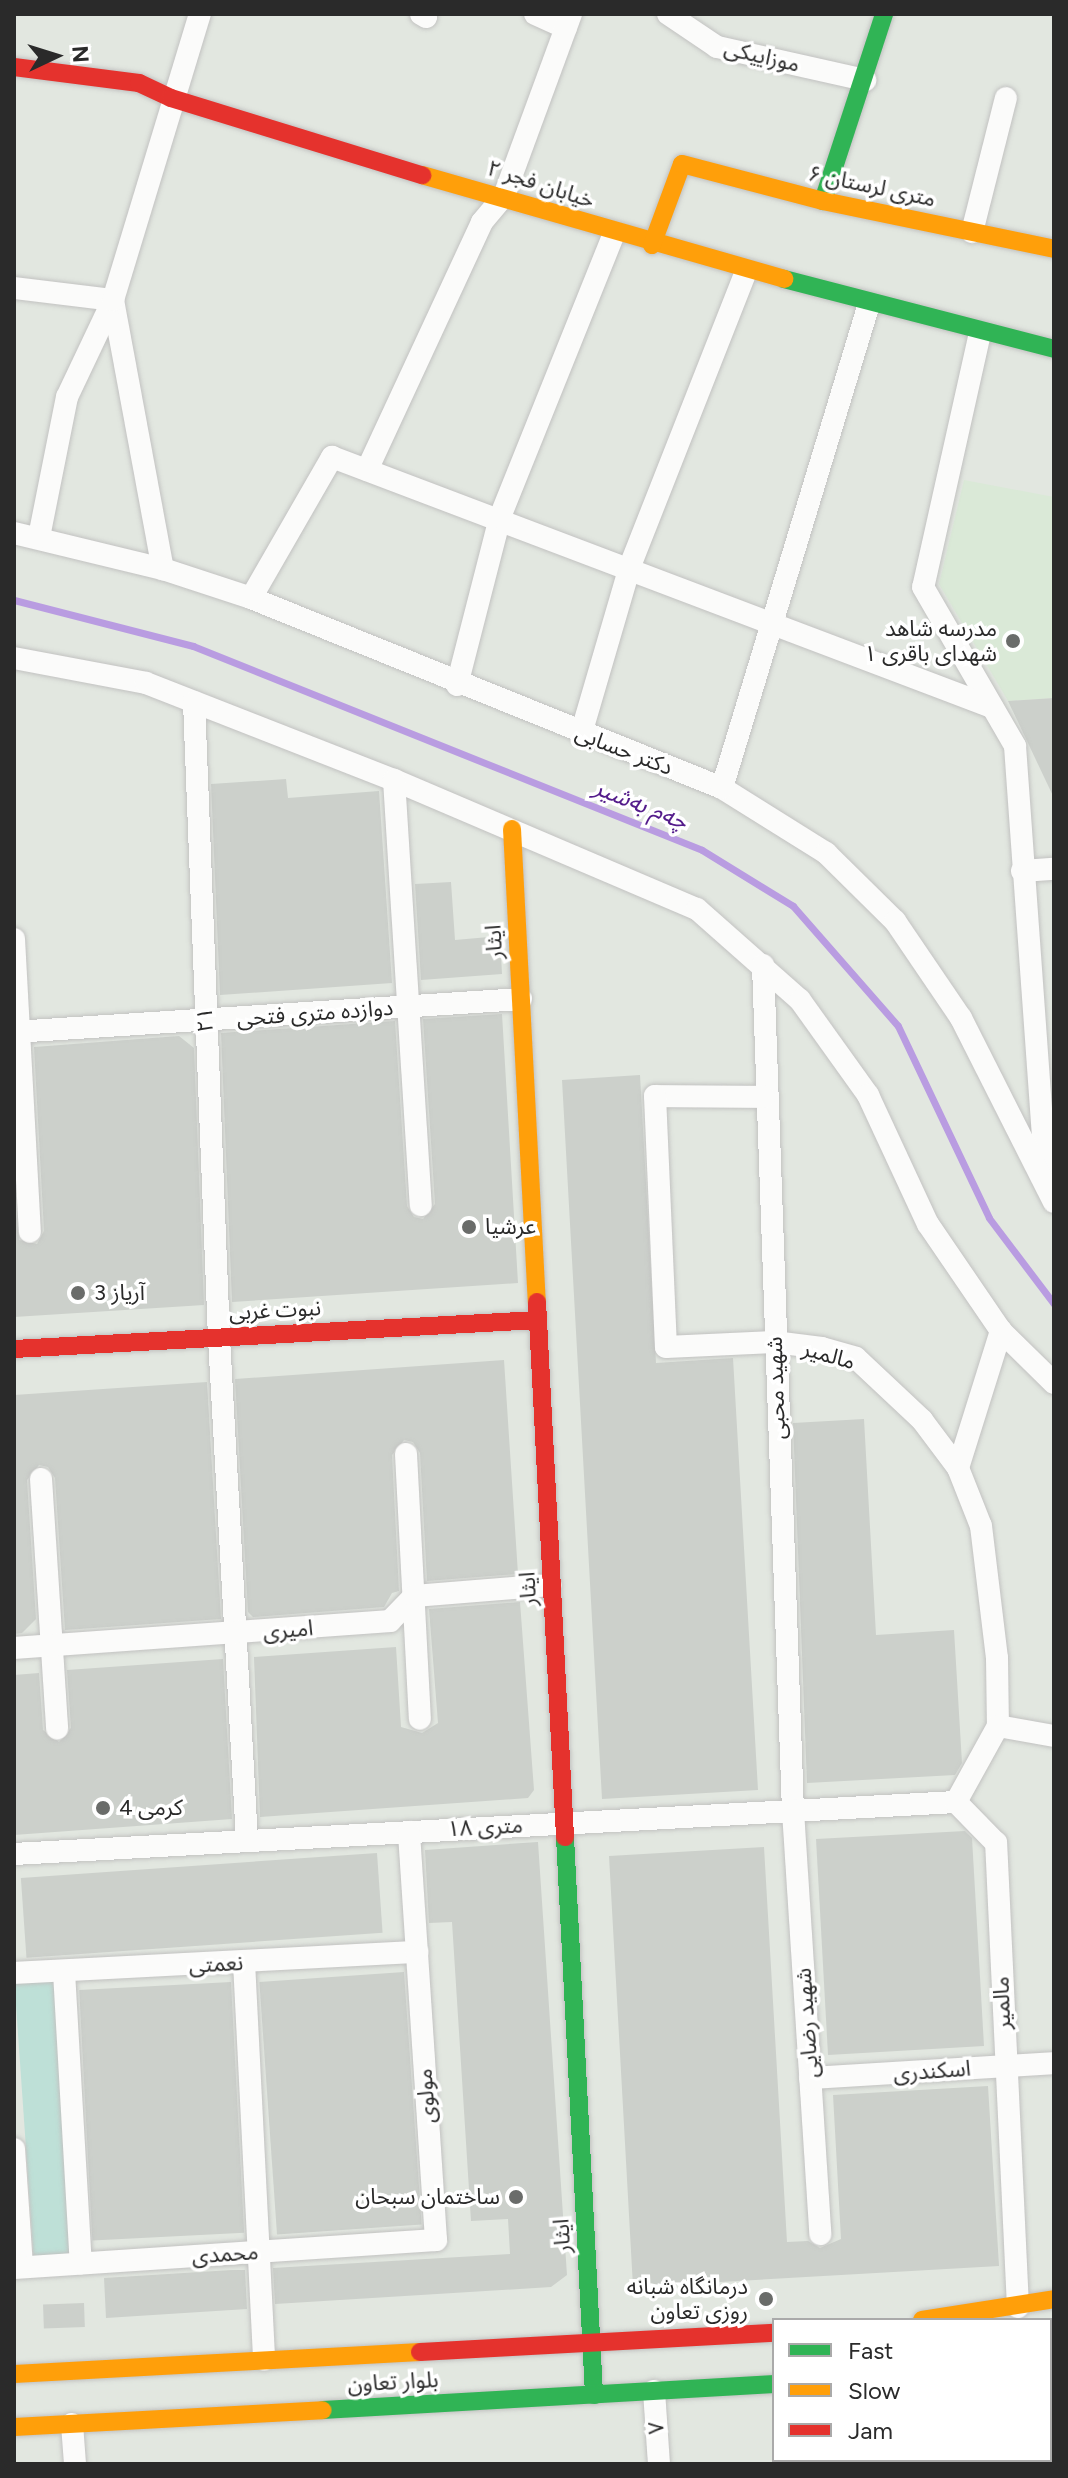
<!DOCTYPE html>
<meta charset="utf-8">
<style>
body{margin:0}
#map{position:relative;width:1068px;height:2478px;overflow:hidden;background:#e2e7e0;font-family:Figtree,"Noto Sans Arabic",sans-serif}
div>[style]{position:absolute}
.education>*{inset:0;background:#dae9d7}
.green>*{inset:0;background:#bee0d7;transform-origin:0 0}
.stream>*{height:7px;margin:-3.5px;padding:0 3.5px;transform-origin:3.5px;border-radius:3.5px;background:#b99ce1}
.building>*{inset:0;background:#ccd0cb;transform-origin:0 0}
.roads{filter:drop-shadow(0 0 2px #c2c2c1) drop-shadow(0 0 2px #c2c2c1)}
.street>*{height:22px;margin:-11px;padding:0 11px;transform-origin:11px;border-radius:11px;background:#fbfbfa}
.fast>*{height:18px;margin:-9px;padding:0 9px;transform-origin:9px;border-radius:9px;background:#30b455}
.slow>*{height:18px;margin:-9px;padding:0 9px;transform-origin:9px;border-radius:9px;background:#ff9f0a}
.jam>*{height:18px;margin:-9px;padding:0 9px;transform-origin:9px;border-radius:9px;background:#e5322d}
.dots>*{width:22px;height:22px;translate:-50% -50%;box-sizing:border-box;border:4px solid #fff;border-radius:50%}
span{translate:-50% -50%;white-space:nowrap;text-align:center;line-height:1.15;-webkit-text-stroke:7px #fff;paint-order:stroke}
.street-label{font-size:22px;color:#2a2a2a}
.poi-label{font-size:22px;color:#2a2a2a}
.right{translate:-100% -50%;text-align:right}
.left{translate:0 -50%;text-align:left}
.water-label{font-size:24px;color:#541c8b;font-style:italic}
.frame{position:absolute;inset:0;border:16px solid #2a2a2a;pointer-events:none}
.legend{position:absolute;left:772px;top:2318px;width:280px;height:144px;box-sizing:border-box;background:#fff;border:2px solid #aaa;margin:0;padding:10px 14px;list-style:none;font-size:24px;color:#2a2a2a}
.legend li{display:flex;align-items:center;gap:16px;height:40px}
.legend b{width:40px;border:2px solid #aaa}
.north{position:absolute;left:16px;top:16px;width:80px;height:80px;-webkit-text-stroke:6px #fff;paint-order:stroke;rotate:86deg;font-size:22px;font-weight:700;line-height:32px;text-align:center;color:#2a2a2a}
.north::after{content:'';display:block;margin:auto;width:28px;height:36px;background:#2a2a2a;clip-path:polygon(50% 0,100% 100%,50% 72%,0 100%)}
</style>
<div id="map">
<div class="education">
<div style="clip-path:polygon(964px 480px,1054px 497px,1054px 698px,1008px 701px,939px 584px)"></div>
</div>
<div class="green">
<div style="left:59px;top:1975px;width:281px;height:45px;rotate:86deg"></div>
</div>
<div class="stream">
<div style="left:14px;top:600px;width:185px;rotate:14.4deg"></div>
<div style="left:193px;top:646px;width:548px;rotate:21.84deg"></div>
<div style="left:702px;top:850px;width:107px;rotate:31.6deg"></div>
<div style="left:793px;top:906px;width:159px;rotate:48.8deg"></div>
<div style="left:898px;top:1026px;width:212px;rotate:64.6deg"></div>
<div style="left:989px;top:1218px;width:108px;rotate:52.9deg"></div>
</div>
<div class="building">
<div style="clip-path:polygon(1054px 698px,1054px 798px,1008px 701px)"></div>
<div style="clip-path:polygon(286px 779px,288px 798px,379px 791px,392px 983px,220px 995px,211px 784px)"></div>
<div style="clip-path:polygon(451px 882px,455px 940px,500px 936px,502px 974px,421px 980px,415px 884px)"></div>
<div style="clip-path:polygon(502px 1014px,518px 1283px,232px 1302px,221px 1033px,395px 1021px,407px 1206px,414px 1217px,423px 1219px,435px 1204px,423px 1019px)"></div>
<div style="clip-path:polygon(179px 1036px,194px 1048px,204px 1305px,14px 1317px,14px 1196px,19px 1240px,37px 1244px,44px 1231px,34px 1047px)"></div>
<div style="clip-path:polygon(640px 1075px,656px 1363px,733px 1358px,758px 1790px,602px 1799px,562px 1080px)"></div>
<div style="clip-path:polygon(504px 1360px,518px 1574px,427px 1581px,420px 1453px,413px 1442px,404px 1440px,392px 1455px,399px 1591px,392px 1593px,384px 1607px,253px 1617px,248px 1612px,235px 1379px)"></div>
<div style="clip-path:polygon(207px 1382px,221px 1619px,65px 1630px,55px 1478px,48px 1467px,39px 1465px,27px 1480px,36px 1619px,22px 1633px,14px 1634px,14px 1395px)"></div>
<div style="clip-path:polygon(864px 1419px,876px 1635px,954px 1630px,962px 1763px,955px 1775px,807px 1783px,793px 1423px)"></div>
<div style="clip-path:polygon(520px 1602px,534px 1790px,528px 1798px,260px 1817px,254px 1657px,396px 1647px,401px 1727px,422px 1733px,438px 1723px,429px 1609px)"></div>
<div style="clip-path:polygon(223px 1659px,232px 1819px,14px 1835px,14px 1675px,39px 1673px,43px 1730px,59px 1742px,71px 1728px,67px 1670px)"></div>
<div style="clip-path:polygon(965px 1831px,972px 1838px,984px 2046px,828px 2055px,816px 1839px)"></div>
<div style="clip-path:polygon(538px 1842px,567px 2275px,551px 2287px,275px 2304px,273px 2268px,510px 2254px,508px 2219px,471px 2221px,452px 1922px,429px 1923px,425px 1850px)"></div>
<div style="clip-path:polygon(764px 1847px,787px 2242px,808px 2241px,820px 2248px,841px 2239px,833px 2095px,988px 2086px,999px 2266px,633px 2287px,609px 1856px)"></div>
<div style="left:377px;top:1853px;width:80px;height:357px;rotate:86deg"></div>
<div style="left:404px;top:1972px;width:253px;height:145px;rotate:86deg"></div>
<div style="left:231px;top:1982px;width:251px;height:152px;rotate:87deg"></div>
<div style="clip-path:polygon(232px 2270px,245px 2270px,247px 2309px,106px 2318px,104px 2278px)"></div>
<div style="left:84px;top:2303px;width:24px;height:41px;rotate:88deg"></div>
</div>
<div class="roads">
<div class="street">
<div style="left:421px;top:14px;width:6px;rotate:31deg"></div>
<div style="left:535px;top:14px;width:34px;rotate:24deg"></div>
<div style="left:668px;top:14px;width:59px;rotate:34deg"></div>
<div style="left:717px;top:47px;width:152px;rotate:12.6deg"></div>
<div style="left:972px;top:232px;width:138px;rotate:-75.8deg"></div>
<div style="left:14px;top:288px;width:100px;rotate:6.9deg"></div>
<div style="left:113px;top:300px;width:274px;rotate:79.5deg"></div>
<div style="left:980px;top:333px;width:260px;rotate:102.6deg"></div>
<div style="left:923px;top:587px;width:184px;rotate:59.9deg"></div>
<div style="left:1015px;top:746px;width:431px;rotate:85.9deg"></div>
<div style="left:367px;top:470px;width:273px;rotate:-65.1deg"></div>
<div style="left:482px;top:222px;width:34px;rotate:-50deg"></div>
<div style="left:504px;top:196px;width:194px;rotate:-69.8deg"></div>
<div style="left:14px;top:533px;width:153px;rotate:13.6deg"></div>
<div style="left:163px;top:569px;width:93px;rotate:18.2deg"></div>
<div style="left:251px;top:598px;width:508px;rotate:21.97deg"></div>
<div style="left:722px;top:788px;width:123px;rotate:32deg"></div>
<div style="left:826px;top:853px;width:97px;rotate:44.6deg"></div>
<div style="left:895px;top:921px;width:117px;rotate:55.8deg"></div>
<div style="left:961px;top:1018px;width:206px;rotate:63.2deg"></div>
<div style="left:39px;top:537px;width:143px;rotate:-78.7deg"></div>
<div style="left:67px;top:397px;width:107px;rotate:-64.6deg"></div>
<div style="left:113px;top:300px;width:299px;rotate:-73.1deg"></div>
<div style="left:251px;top:598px;width:163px;rotate:-60.1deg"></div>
<div style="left:332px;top:457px;width:706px;rotate:20.75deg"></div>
<div style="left:14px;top:658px;width:134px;rotate:10.7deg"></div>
<div style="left:146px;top:683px;width:266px;rotate:21.4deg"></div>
<div style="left:394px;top:780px;width:329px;rotate:23.1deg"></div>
<div style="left:697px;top:909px;width:137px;rotate:41.5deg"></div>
<div style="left:800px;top:1000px;width:117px;rotate:54.4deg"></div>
<div style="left:868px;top:1095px;width:142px;rotate:65.1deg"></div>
<div style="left:928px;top:1224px;width:130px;rotate:55.7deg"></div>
<div style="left:1001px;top:1331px;width:74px;rotate:44.5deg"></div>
<div style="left:457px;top:685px;width:173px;rotate:-75.6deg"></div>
<div style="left:500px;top:517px;width:306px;rotate:-68.1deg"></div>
<div style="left:194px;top:702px;width:636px;rotate:87.75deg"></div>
<div style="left:219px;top:1338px;width:504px;rotate:86.81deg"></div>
<div style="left:581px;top:734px;width:175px;rotate:-73.7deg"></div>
<div style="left:630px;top:566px;width:317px;rotate:-68.5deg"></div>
<div style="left:394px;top:780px;width:426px;rotate:86.4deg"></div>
<div style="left:722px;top:788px;width:506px;rotate:-73.11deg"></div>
<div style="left:1022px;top:871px;width:32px;rotate:-4deg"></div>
<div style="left:14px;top:939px;width:293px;rotate:86.9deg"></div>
<div style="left:763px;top:965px;width:847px;rotate:87.97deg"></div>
<div style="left:793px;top:1811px;width:424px;rotate:86.3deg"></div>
<div style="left:14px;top:1032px;width:508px;rotate:-3.72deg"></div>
<div style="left:764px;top:1097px;width:109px;rotate:-179.5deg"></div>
<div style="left:655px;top:1096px;width:251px;rotate:87.5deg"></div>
<div style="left:666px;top:1347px;width:108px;rotate:-2.7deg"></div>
<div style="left:774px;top:1342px;width:48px;rotate:7.1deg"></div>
<div style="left:822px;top:1348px;width:35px;rotate:16deg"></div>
<div style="left:856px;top:1358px;width:91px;rotate:43.2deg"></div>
<div style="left:922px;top:1420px;width:60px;rotate:53.1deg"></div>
<div style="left:958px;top:1468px;width:62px;rotate:68.4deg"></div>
<div style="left:981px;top:1526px;width:133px;rotate:83.1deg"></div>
<div style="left:997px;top:1658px;width:68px;rotate:89.2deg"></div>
<div style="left:406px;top:1454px;width:265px;rotate:87deg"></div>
<div style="left:958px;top:1468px;width:144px;rotate:-72.6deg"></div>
<div style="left:41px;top:1479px;width:250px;rotate:86.3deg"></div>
<div style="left:14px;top:1648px;width:377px;rotate:-4.1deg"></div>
<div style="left:390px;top:1621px;width:35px;rotate:-46deg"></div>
<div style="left:414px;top:1596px;width:137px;rotate:-4.6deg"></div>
<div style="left:14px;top:1854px;width:943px;rotate:-3.16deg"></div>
<div style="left:244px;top:1962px;width:398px;rotate:87.1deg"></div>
<div style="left:64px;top:1972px;width:292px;rotate:86.7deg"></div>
<div style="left:14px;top:1973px;width:404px;rotate:-3deg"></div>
<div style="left:810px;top:2078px;width:244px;rotate:-3.5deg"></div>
<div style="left:14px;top:2149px;width:118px;rotate:86.1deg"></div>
<div style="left:14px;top:2268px;width:423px;rotate:-3.8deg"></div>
<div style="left:436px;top:2240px;width:409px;rotate:-93.8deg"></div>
<div style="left:1018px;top:2307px;width:465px;rotate:-92.7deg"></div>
<div style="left:996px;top:1843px;width:57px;rotate:-134.3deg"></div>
<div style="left:956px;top:1802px;width:87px;rotate:-61.1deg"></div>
<div style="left:998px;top:1726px;width:57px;rotate:10.1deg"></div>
<div style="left:654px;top:2391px;width:73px;rotate:86.1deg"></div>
<div style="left:72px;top:2424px;width:40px;rotate:85.7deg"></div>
<div style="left:859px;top:2460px;width:4px;rotate:76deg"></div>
</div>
<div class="fast">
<div style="left:823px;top:201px;width:197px;rotate:-71.9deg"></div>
<div style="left:784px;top:279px;width:279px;rotate:14.5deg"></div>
<div style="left:565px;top:1837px;width:559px;rotate:87.02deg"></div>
<div style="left:323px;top:2410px;width:452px;rotate:-3.3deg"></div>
</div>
<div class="slow">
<div style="left:422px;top:175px;width:377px;rotate:16deg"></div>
<div style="left:652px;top:245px;width:86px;rotate:-69.7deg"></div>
<div style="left:682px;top:164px;width:146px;rotate:14.7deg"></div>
<div style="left:823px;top:201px;width:236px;rotate:11.7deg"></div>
<div style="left:512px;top:829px;width:474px;rotate:87deg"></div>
<div style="left:922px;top:2320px;width:134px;rotate:-9deg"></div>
<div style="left:14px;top:2374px;width:407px;rotate:-3.1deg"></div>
<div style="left:14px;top:2427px;width:309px;rotate:-3.1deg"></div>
</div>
<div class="jam">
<div style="left:14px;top:67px;width:126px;rotate:7.3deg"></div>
<div style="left:139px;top:83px;width:35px;rotate:25deg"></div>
<div style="left:171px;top:98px;width:263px;rotate:17.1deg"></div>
<div style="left:537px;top:1302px;width:536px;rotate:87deg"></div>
<div style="left:14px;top:1349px;width:525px;rotate:-3.17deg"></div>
<div style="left:420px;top:2352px;width:355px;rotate:-3.1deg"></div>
<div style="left:1050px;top:2354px;width:4px;rotate:-14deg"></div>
</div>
</div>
<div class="dots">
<div style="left:1013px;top:641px;background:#6a6c6a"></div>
<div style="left:469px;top:1227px;background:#6a6c6a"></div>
<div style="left:78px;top:1293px;background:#6a6c6a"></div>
<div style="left:103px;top:1808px;background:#6a6c6a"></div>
<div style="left:516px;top:2197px;background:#6a6c6a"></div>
<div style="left:766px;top:2299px;background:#6a6c6a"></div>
</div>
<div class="street-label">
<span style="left:762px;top:56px;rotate:13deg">موزاییکی</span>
<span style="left:541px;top:184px;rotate:18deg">خیابان فجر ۲</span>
<span style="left:872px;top:186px;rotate:12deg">۶ متری لرستان</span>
<span style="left:624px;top:750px;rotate:21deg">دکتر حسابی</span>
<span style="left:494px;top:942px;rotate:-93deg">ایثار</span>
<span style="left:315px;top:1013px;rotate:-4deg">دوازده متری فتحی</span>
<span style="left:205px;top:1020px;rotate:-92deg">۲۱</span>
<span style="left:275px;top:1310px;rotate:-3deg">نبوت غربی</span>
<span style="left:829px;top:1355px;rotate:16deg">مالمیر</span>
<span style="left:776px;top:1388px;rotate:-92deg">شهید محبی</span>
<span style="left:528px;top:1589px;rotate:-93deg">ایثار</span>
<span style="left:288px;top:1630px;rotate:-5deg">امیری</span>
<span style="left:485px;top:1827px;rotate:-3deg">۱۸ متری</span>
<span style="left:216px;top:1964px;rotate:-3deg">نعمتی</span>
<span style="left:1002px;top:2003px;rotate:-92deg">مالمیر</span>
<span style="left:807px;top:2023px;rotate:-94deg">شهید رضایی</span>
<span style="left:932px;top:2071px;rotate:-4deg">اسکندری</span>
<span style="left:426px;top:2096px;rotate:-94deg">مولوی</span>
<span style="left:562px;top:2236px;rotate:-93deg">ایثار</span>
<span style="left:225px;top:2254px;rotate:-4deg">محمدی</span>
<span style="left:393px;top:2382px;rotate:-3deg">بلوار تعاون</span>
<span style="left:656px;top:2428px;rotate:-94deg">۷</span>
</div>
<div class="poi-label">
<span class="right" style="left:997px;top:641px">مدرسه شاهد<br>شهدای باقری ۱</span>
<span class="left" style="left:485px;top:1227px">عرشیا</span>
<span class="left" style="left:94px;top:1293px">آریاز 3</span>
<span class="left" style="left:119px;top:1808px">کرمی 4</span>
<span class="right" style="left:500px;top:2197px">ساختمان سبحان</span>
<span class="right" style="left:748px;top:2299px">درمانگاه شبانه<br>روزی تعاون</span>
</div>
<div class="water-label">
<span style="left:641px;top:804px;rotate:22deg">چەم بەشیر</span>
</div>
<div class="frame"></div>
<ul class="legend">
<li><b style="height:10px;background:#30b455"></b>Fast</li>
<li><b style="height:10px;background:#ff9f0a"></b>Slow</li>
<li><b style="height:10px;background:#e5322d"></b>Jam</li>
</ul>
<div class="north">N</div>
</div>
